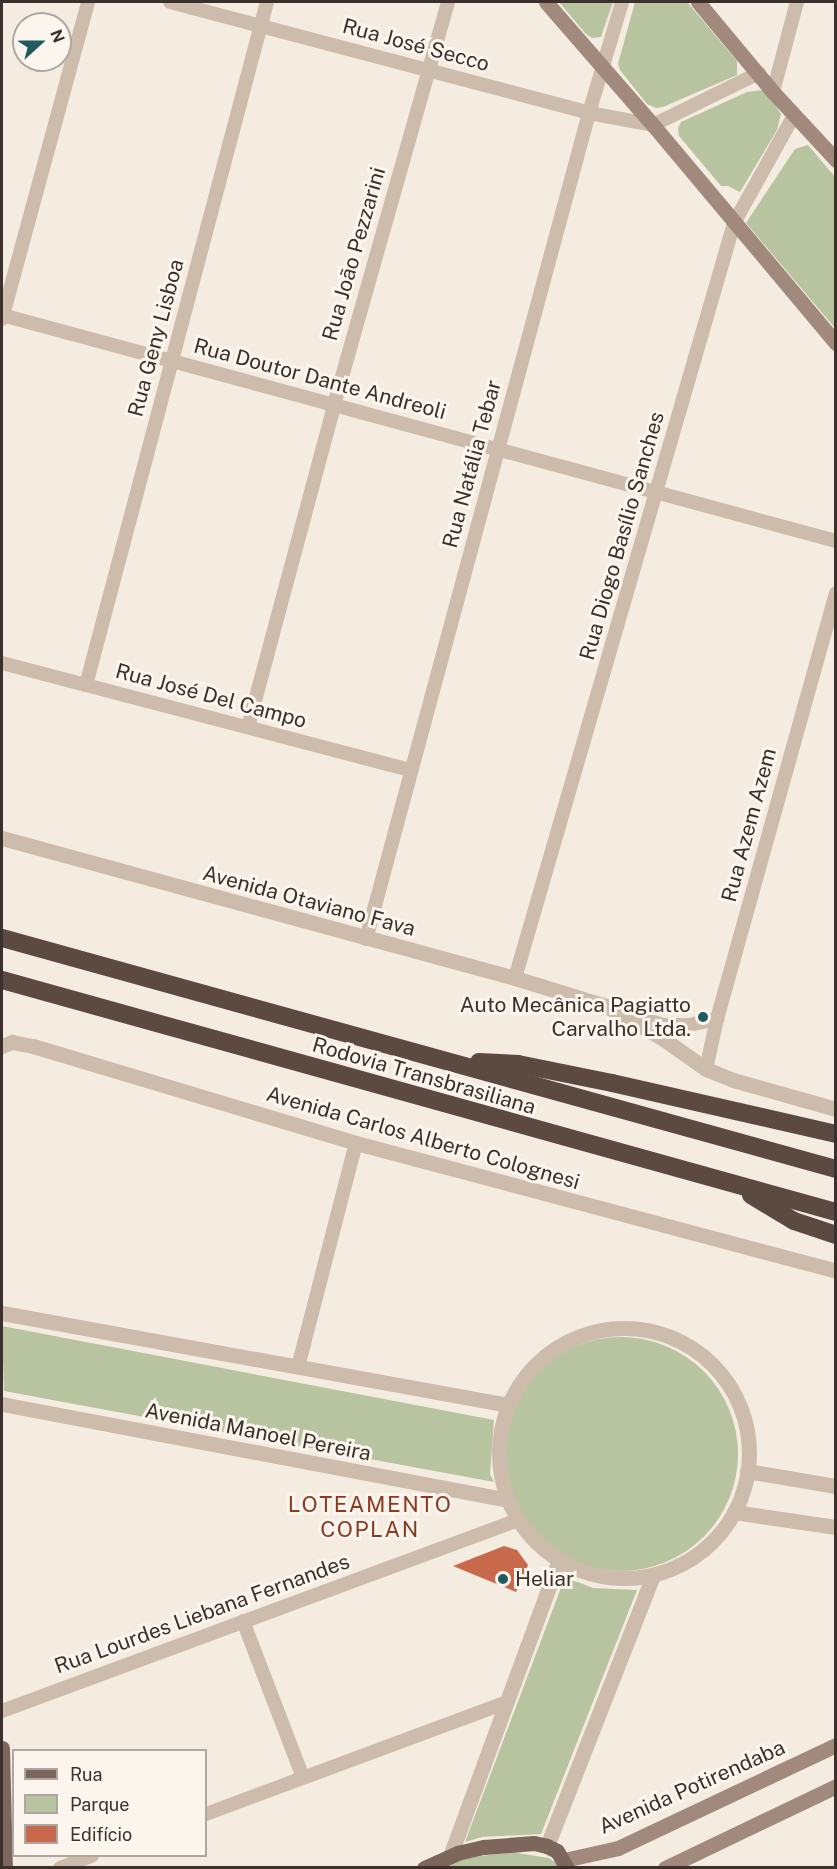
<!DOCTYPE html>
<meta charset="utf-8">
<style>
body{margin:0}
#map{position:relative;width:837px;height:1869px;overflow:hidden;background:#f4ebe1;font-family:"Public Sans",sans-serif}
div>[style]{position:absolute}
.green>*{inset:0;background:#b8c4a0}
.round{border-radius:50%}
.building>*{inset:0;background:#c8694b}
.minor>*{height:14px;margin:-7px;padding:0 7px;transform-origin:7px;border-radius:7px;background:#cdbbac}
.tertiary>*{height:15px;margin:-7.5px;padding:0 7.5px;transform-origin:7.5px;border-radius:7.5px;background:#cdbbac}
.tertiary>.ring{margin:-7.5px;padding:0;box-sizing:content-box;background:none;border:15px solid #cdbbac;border-radius:50%}
.secondary>*{height:15px;margin:-7.5px;padding:0 7.5px;transform-origin:7.5px;border-radius:7.5px;background:#a18a7d}
.primary>*{height:15px;margin:-7.5px;padding:0 7.5px;transform-origin:7.5px;border-radius:7.5px;background:#7d675c}
.motorway>*{height:18px;margin:-9px;padding:0 9px;transform-origin:9px;border-radius:9px;background:#5c4a42}
.dots>*{width:16px;height:16px;translate:-50% -50%;box-sizing:border-box;border:3px solid #fbf5ee;border-radius:50%}
span{translate:-50% -50%;white-space:nowrap;text-align:center;line-height:1.15;-webkit-text-stroke:6px #fbf5ee;paint-order:stroke}
.street-label{font-size:21px;color:#3b302b}
.poi-label{font-size:21px;color:#3b302b}
.right{translate:-100% -50%;text-align:right}
.left{translate:0 -50%;text-align:left}
.neighbourhood-label{font-size:22px;color:#8c3b22;letter-spacing:1.5px}
.frame{position:absolute;inset:0;border:3px solid #3b302b;pointer-events:none}
.legend{position:absolute;left:12px;top:1749px;width:195px;height:108px;box-sizing:border-box;background:#fbf5ee;border:2px solid #aea6a0;margin:0;padding:8px 10px;list-style:none;font-size:18px;color:#3b302b}
.legend li{display:flex;align-items:center;gap:12px;height:30px}
.legend b{width:30px;border:2px solid #aea6a0}
.north{position:absolute;left:12px;top:12px;width:60px;height:60px;box-sizing:border-box;background:#fbf5ee;border:2px solid #aea6a0;border-radius:50%;rotate:69deg;font-size:16px;font-weight:700;line-height:24px;text-align:center;color:#3b302b}
.north::after{content:'';display:block;margin:auto;width:21px;height:27px;background:#1f5a5e;clip-path:polygon(50% 0,100% 100%,50% 72%,0 100%)}
</style>
<div id="map">
<div class="green">
<div style="clip-path:polygon(559px 2px,613px 2px,601px 37px,592px 38px,585px 33px)"></div>
<div style="clip-path:polygon(635px 2px,687px 2px,737px 61px,737px 75px,663px 107px,656px 108px,647px 104px,620px 70px,618px 64px)"></div>
<div style="clip-path:polygon(762px 90px,772px 100px,781px 114px,777px 130px,740px 192px,728px 186px,721px 186px,679px 136px,678px 128px,681px 122px,747px 92px)"></div>
<div style="clip-path:polygon(808px 145px,835px 177px,835px 328px,746px 223px,795px 149px)"></div>
<div style="clip-path:polygon(2px 1326px,494px 1420px,490px 1474px,494px 1482px,4px 1391px)"></div>
<div class="round" style="left:504px;top:1337px;width:234px;height:234px"></div>
<div style="clip-path:polygon(565px 1577px,593px 1588px,637px 1590px,541px 1834px,482px 1837px,465px 1842px)"></div>
<div style="clip-path:polygon(511px 1852px,549px 1858px,561px 1867px,437px 1868px,458px 1859px)"></div>
</div>
<div class="building">
<div style="clip-path:polygon(504px 1546px,517px 1550px,528px 1565px,516px 1592px,453px 1566px)"></div>
</div>
<div class="minor">
<div style="left:170px;top:2px;width:433px;rotate:14.8deg"></div>
<div style="left:589px;top:113px;width:65px;rotate:10.6deg"></div>
<div style="left:653px;top:125px;width:118px;rotate:-26.1deg"></div>
<div style="left:773px;top:92px;width:93px;rotate:-75.1deg"></div>
<div style="left:2px;top:315px;width:864px;rotate:15.16deg"></div>
<div style="left:2px;top:319px;width:328px;rotate:-74.8deg"></div>
<div style="left:2px;top:663px;width:422px;rotate:14.7deg"></div>
<div style="left:86px;top:685px;width:707px;rotate:-75.16deg"></div>
<div style="left:248px;top:727px;width:333px;rotate:-75deg"></div>
<div style="left:334px;top:405px;width:419px;rotate:-74.2deg"></div>
<div style="left:366px;top:939px;width:856px;rotate:-74.89deg"></div>
<div style="left:589px;top:113px;width:116px;rotate:-73.4deg"></div>
<div style="left:515px;top:978px;width:786px;rotate:-73.82deg"></div>
<div style="left:734px;top:223px;width:124px;rotate:-60.9deg"></div>
<div style="left:626px;top:1013px;width:39px;rotate:18deg"></div>
<div style="left:663px;top:1025px;width:26px"></div>
<div style="left:689px;top:1025px;width:29px;rotate:-12deg"></div>
<div style="left:706px;top:1069px;width:51px;rotate:-77.6deg"></div>
<div style="left:717px;top:1019px;width:442px;rotate:-74.4deg"></div>
<div style="left:298px;top:1367px;width:231px;rotate:-75.5deg"></div>
<div style="left:243px;top:1621px;width:167px;rotate:69deg"></div>
<div style="left:2px;top:1711px;width:550px;rotate:-20.31deg"></div>
<div style="left:206px;top:1814px;width:321px;rotate:-20.4deg"></div>
<div style="left:60px;top:1868px;width:34px;rotate:-21deg"></div>
</div>
<div class="tertiary">
<div style="left:2px;top:838px;width:532px;rotate:15.26deg"></div>
<div style="left:515px;top:978px;width:95px;rotate:17.1deg"></div>
<div style="left:606px;top:1006px;width:64px;rotate:29.7deg"></div>
<div style="left:662px;top:1038px;width:54px;rotate:35.2deg"></div>
<div style="left:706px;top:1069px;width:29px;rotate:22deg"></div>
<div style="left:733px;top:1080px;width:107px;rotate:15.7deg"></div>
<div style="left:2px;top:1046px;width:11px;rotate:-22deg"></div>
<div style="left:12px;top:1042px;width:21px;rotate:11deg"></div>
<div style="left:33px;top:1046px;width:337px;rotate:16.7deg"></div>
<div style="left:356px;top:1143px;width:497px;rotate:14.9deg"></div>
<div style="left:2px;top:1313px;width:514px;rotate:10.3deg"></div>
<div class="ring" style="left:499px;top:1328px;width:235px;height:235px"></div>
<div style="left:2px;top:1404px;width:515px;rotate:10.74deg"></div>
<div style="left:747px;top:1471px;width:90px;rotate:9.6deg"></div>
<div style="left:734px;top:1512px;width:103px;rotate:8.4deg"></div>
<div style="left:547px;top:1846px;width:291px;rotate:-68.6deg"></div>
<div style="left:450px;top:1856px;width:315px;rotate:-69.8deg"></div>
</div>
<div class="secondary">
<div style="left:546px;top:2px;width:163px;rotate:49deg"></div>
<div style="left:653px;top:125px;width:285px;rotate:50deg"></div>
<div style="left:698px;top:2px;width:117px;rotate:50.2deg"></div>
<div style="left:773px;top:92px;width:93px;rotate:47.2deg"></div>
<div style="left:564px;top:1860px;width:55px;rotate:-12.5deg"></div>
<div style="left:618px;top:1848px;width:241px;rotate:-25.3deg"></div>
<div style="left:665px;top:1868px;width:190px;rotate:-25.6deg"></div>
</div>
<div class="primary">
<div style="left:2px;top:1748px;width:120px;rotate:88.6deg"></div>
<div style="left:424px;top:1868px;width:36px;rotate:-24deg"></div>
<div style="left:457px;top:1853px;width:28px;rotate:-13deg"></div>
<div style="left:484px;top:1847px;width:50px;rotate:-4.6deg"></div>
<div style="left:534px;top:1843px;width:13px;rotate:13deg"></div>
<div style="left:547px;top:1846px;width:11px;rotate:27deg"></div>
<div style="left:557px;top:1851px;width:20px;rotate:60deg"></div>
</div>
<div class="motorway">
<div style="left:2px;top:938px;width:865px;rotate:15.48deg"></div>
<div style="left:2px;top:980px;width:866px;rotate:15.55deg"></div>
<div style="left:479px;top:1062px;width:39px;rotate:3deg"></div>
<div style="left:518px;top:1064px;width:96px;rotate:11.4deg"></div>
<div style="left:612px;top:1083px;width:230px;rotate:12.8deg"></div>
<div style="left:751px;top:1195px;width:50px;rotate:31.2deg"></div>
<div style="left:794px;top:1221px;width:44px;rotate:18.4deg"></div>
</div>
<div class="dots">
<div style="left:703px;top:1017px;background:#1f5a5e"></div>
<div style="left:503px;top:1579px;background:#1f5a5e"></div>
</div>
<div class="street-label">
<span style="left:416px;top:45px;rotate:15deg">Rua José Secco</span>
<span style="left:354px;top:254px;rotate:-74deg">Rua João Pezzarini</span>
<span style="left:156px;top:338px;rotate:-75deg">Rua Geny Lisboa</span>
<span style="left:320px;top:379px;rotate:15deg">Rua Doutor Dante Andreoli</span>
<span style="left:472px;top:464px;rotate:-75deg">Rua Natália Tebar</span>
<span style="left:622px;top:536px;rotate:-74deg">Rua Diogo Basílio Sanches</span>
<span style="left:211px;top:696px;rotate:15deg">Rua José Del Campo</span>
<span style="left:749px;top:825px;rotate:-75deg">Rua Azem Azem</span>
<span style="left:309px;top:901px;rotate:15deg">Avenida Otaviano Fava</span>
<span style="left:424px;top:1076px;rotate:16deg">Rodovia Transbrasiliana</span>
<span style="left:423px;top:1138px;rotate:16deg">Avenida Carlos Alberto Colognesi</span>
<span style="left:258px;top:1432px;rotate:11deg">Avenida Manoel Pereira</span>
<span style="left:202px;top:1614px;rotate:-20deg">Rua Lourdes Liebana Fernandes</span>
<span style="left:692px;top:1787px;rotate:-24deg">Avenida Potirendaba</span>
</div>
<div class="poi-label">
<span class="right" style="left:691px;top:1017px">Auto Mecânica Pagiatto<br>Carvalho Ltda.</span>
<span class="left" style="left:515px;top:1579px">Heliar</span>
</div>
<div class="neighbourhood-label">
<span style="left:370px;top:1517px">LOTEAMENTO<br>COPLAN</span>
</div>
<div class="frame"></div>
<ul class="legend">
<li><b style="height:8px;background:#7d675c"></b>Rua</li>
<li><b style="height:16px;background:#b8c4a0"></b>Parque</li>
<li><b style="height:16px;background:#c8694b"></b>Edifício</li>
</ul>
<div class="north">N</div>
</div>
